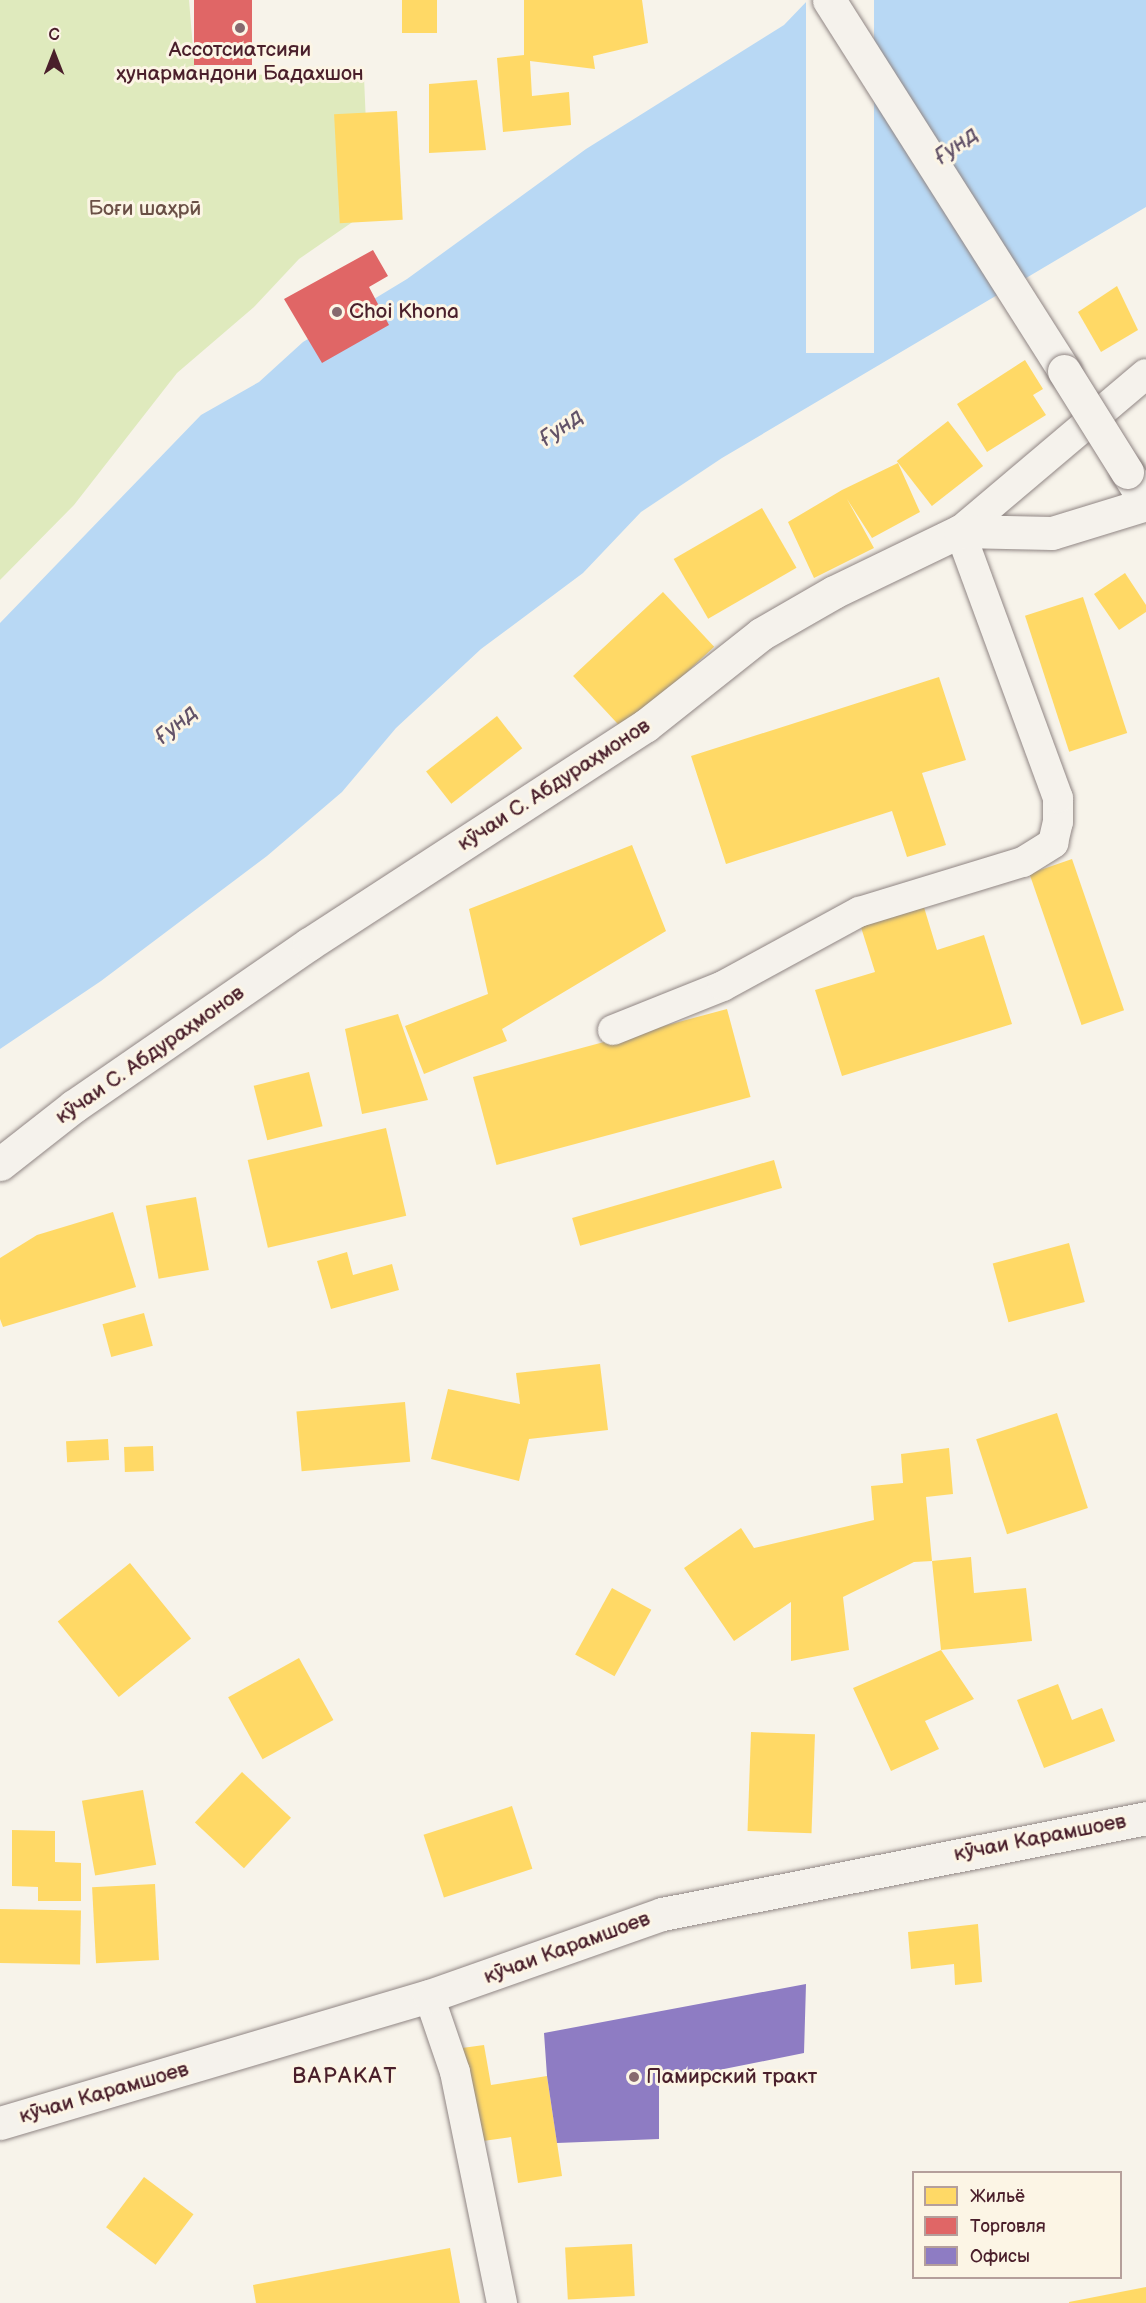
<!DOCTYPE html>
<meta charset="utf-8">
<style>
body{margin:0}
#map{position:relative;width:1146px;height:2303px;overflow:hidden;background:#f7f3ea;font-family:"Balsamiq Sans",sans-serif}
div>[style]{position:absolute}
.green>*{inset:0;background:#dfeabd}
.water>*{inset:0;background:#b8d8f4}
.pier>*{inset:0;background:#f7f3ea;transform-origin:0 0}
.homes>*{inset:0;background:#ffd966;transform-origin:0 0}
.shops>*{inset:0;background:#e06666;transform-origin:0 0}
.offices>*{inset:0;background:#8e7cc3}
.roads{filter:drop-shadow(0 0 2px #908684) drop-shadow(0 0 2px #908684)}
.minor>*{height:30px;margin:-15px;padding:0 15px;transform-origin:15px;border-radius:15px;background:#f5f2ec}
.tertiary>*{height:33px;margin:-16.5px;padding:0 16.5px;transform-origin:16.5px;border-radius:16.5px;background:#f5f2ec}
.secondary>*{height:33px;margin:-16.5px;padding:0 16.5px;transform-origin:16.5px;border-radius:16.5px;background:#f5f2ec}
.bridges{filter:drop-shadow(0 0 2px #908684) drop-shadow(0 0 2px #908684)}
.secondary-bridge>*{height:33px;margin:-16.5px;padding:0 16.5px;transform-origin:16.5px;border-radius:16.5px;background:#f5f2ec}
.dots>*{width:16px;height:16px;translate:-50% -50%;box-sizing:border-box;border:3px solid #fcf5e5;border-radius:50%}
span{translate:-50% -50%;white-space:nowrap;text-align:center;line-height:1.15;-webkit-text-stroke:6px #fcf5e5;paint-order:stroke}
.poi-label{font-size:21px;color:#4a1f2b}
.left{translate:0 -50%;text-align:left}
.park-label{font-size:21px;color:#6a5046}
.street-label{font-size:21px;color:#4a1f2b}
.water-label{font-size:22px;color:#635369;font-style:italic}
.neighbourhood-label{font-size:22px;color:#4a1f2b;letter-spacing:1.5px}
.legend{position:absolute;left:912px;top:2171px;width:210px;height:108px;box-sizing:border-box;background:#fcf5e5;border:2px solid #b59f9b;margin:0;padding:8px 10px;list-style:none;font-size:18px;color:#4a1f2b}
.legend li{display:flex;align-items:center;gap:12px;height:30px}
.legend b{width:30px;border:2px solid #b59f9b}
.north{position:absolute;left:24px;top:24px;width:60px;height:60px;-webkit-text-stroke:4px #fcf5e5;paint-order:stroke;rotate:0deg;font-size:16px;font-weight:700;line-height:24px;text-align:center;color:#4a1f2b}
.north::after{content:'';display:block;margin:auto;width:21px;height:27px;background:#4a1f2b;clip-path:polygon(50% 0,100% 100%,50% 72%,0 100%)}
</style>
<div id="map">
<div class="green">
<div style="clip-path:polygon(0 0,189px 0,195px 73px,364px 77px,368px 171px,367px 212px,299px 259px,254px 307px,177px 373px,74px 505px,0 580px)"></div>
</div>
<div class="water">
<div style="clip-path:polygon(808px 0,1146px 0,1146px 207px,722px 458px,641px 512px,583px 573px,481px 649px,396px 728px,342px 792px,267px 856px,101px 981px,0 1049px,0 623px,201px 415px,259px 382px,303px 342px,407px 279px,586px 149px,784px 25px)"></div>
</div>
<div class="pier">
<div style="left:806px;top:0;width:68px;height:353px"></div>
</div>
<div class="homes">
<div style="left:402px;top:0;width:35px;height:33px"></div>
<div style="clip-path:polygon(524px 0,642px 0,648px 43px,593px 56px,595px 69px,530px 61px,532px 96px,569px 92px,571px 125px,503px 132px,497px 58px,524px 55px)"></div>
<div style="clip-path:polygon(477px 80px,486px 150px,429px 153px,429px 84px)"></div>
<div style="left:397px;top:111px;width:109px;height:63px;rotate:87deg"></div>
<div style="clip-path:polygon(1117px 286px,1138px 330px,1101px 352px,1078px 312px)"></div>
<div style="clip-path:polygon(1025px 360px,1043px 389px,1033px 395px,1046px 415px,987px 452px,957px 404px)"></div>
<div style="left:948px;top:421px;width:57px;height:65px;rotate:52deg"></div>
<div style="clip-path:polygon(898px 463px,920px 512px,872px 538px,847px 499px,874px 548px,814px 578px,788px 522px,842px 490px)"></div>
<div style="left:762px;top:508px;width:69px;height:102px;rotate:60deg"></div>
<div style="clip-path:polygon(1125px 573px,1146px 605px,1146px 612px,1119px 630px,1094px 594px)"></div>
<div style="left:663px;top:592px;width:75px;height:123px;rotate:47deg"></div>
<div style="left:1083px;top:597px;width:143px;height:61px;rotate:72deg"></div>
<div style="clip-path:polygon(939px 677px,966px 760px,922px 773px,946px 845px,907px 857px,892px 811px,726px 864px,691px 756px)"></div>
<div style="left:497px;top:716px;width:41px;height:90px;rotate:52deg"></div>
<div style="clip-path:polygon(632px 845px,666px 931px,502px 1029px,507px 1041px,424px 1074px,405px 1026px,488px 994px,469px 909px)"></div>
<div style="left:1072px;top:859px;width:160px;height:45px;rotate:71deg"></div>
<div style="clip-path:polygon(923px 904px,937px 950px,984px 935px,1012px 1024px,842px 1076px,815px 990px,875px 972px,860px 924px)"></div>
<div style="left:727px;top:1009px;width:91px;height:263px;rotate:75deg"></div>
<div style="clip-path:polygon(398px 1014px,428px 1100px,362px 1114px,345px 1029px)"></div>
<div style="left:309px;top:1072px;width:56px;height:57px;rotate:76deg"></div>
<div style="left:386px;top:1128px;width:90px;height:142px;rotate:77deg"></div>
<div style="left:774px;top:1160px;width:29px;height:210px;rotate:74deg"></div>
<div style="left:196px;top:1197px;width:74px;height:51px;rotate:80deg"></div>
<div style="clip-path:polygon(113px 1212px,136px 1287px,3px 1327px,0 1319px,0 1258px,37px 1235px)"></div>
<div style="left:1069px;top:1243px;width:61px;height:79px;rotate:75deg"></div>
<div style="clip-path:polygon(347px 1252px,353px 1275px,392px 1264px,399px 1290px,331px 1309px,317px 1261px)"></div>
<div style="left:144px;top:1313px;width:34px;height:43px;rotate:75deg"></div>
<div style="clip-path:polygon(600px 1364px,608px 1430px,529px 1439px,519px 1481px,431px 1459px,448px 1389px,520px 1404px,516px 1373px)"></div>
<div style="left:405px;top:1402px;width:60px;height:109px;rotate:85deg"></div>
<div style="left:1057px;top:1413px;width:100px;height:85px;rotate:72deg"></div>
<div style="left:108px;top:1439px;width:21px;height:42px;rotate:87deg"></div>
<div style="left:153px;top:1446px;width:25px;height:29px;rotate:88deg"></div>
<div style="clip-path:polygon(949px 1448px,953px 1494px,926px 1497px,932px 1561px,971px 1557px,974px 1593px,1026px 1588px,1032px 1641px,941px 1650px,932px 1561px,914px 1562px,843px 1597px,849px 1650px,791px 1661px,791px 1602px,734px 1641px,684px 1568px,741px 1528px,754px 1548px,874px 1520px,871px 1486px,903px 1483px,901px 1454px)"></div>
<div style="left:130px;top:1563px;width:97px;height:93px;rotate:51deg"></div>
<div style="left:612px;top:1588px;width:45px;height:76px;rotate:29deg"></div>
<div style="clip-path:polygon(941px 1650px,974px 1699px,925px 1721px,939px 1749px,891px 1771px,853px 1688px)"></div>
<div style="left:299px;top:1658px;width:71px;height:81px;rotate:61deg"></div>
<div style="clip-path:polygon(1058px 1684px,1072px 1720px,1102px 1708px,1115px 1741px,1044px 1768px,1017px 1700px)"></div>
<div style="left:751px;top:1732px;width:64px;height:99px;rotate:2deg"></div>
<div style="left:242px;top:1772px;width:67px;height:69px;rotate:43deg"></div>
<div style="left:143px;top:1790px;width:76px;height:62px;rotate:80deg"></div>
<div style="left:512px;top:1806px;width:66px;height:93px;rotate:72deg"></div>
<div style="clip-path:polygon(12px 1830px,55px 1831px,55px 1862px,81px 1863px,81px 1901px,38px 1901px,38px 1887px,12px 1886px)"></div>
<div style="left:155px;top:1884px;width:76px;height:63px;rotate:87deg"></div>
<div style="left:0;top:1909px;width:81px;height:54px;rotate:1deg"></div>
<div style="clip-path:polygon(978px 1924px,982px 1982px,955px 1985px,954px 1964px,911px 1969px,908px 1932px)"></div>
<div style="clip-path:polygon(484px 2045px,491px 2085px,547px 2076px,562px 2176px,518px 2183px,511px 2137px,476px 2142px,462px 2048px)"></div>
<div style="left:144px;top:2177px;width:62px;height:63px;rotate:37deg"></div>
<div style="left:632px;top:2244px;width:52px;height:67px;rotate:87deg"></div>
<div style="clip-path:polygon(450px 2248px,460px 2303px,256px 2303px,253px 2285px)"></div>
<div style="clip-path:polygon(1146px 2287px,1146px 2303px,1069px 2303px,1069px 2302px)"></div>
</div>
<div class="shops">
<div style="left:194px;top:0;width:58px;height:65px"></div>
<div style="clip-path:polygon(373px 250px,388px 276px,369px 287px,389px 325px,322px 363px,284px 299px)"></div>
</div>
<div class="offices">
<div style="clip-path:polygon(806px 1984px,804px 2053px,659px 2082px,659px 2139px,557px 2143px,547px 2076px,544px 2033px)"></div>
</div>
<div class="roads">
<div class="minor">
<div style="left:613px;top:1030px;width:118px;rotate:-21.8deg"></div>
<div style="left:723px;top:986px;width:155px;rotate:-28.6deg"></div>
<div style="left:859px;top:912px;width:171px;rotate:-17deg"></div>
<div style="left:1023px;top:862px;width:36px;rotate:-32deg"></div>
<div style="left:1053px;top:843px;width:22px;rotate:-77deg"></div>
<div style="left:1058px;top:822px;width:24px;rotate:-90deg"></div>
<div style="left:1058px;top:798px;width:284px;rotate:-110.2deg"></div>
<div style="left:960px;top:531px;width:243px;rotate:-40.2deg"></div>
<div style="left:429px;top:1996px;width:80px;rotate:71.1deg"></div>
<div style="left:455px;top:2072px;width:236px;rotate:78.5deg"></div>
</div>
<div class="tertiary">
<div style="left:0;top:1164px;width:94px;rotate:-38.1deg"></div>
<div style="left:74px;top:1106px;width:285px;rotate:-34.6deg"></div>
<div style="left:309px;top:944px;width:401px;rotate:-33deg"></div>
<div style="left:645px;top:726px;width:148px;rotate:-38.4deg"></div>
<div style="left:761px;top:634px;width:84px;rotate:-29.9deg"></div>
<div style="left:834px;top:592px;width:140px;rotate:-25.8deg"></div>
<div style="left:960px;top:531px;width:92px;rotate:1.2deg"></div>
<div style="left:1052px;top:533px;width:98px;rotate:-17.1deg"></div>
</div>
<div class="secondary">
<div style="left:829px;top:0;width:439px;rotate:57.6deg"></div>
<div style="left:1127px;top:472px;width:36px;rotate:58deg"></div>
<div style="left:0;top:2123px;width:447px;rotate:-16.5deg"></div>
<div style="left:429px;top:1996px;width:247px;rotate:-19.4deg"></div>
<div style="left:662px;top:1914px;width:493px;rotate:-11.2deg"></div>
</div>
</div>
<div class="bridges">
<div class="secondary-bridge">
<div style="left:1064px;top:371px;width:119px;rotate:58deg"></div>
</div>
</div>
<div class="dots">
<div style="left:240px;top:28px;background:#87696e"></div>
<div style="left:337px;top:312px;background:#87696e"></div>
<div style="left:634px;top:2077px;background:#87696e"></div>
</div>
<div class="poi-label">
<span style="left:240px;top:62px">Ассотсиатсияи<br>ҳунармандони Бадахшон</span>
<span class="left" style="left:349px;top:312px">Choi Khona</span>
<span class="left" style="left:646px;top:2077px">Памирский тракт</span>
</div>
<div class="park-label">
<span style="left:145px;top:209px">Боғи шаҳрӣ</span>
</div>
<div class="street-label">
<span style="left:554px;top:785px;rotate:-33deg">кӯчаи С. Абдураҳмонов</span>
<span style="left:150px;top:1055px;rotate:-35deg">кӯчаи С. Абдураҳмонов</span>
<span style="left:1040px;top:1838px;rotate:-11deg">кӯчаи Карамшоев</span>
<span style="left:567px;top:1948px;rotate:-20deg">кӯчаи Карамшоев</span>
<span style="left:104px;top:2093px;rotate:-16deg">кӯчаи Карамшоев</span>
</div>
<div class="water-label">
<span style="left:956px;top:146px;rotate:-36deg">Ғунд</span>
<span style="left:561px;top:428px;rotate:-36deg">Ғунд</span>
<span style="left:176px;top:725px;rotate:-41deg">Ғунд</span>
</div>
<div class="neighbourhood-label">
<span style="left:345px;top:2077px">ВАРАКАТ</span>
</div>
<ul class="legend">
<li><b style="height:16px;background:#ffd966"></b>Жильё</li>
<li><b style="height:16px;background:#e06666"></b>Торговля</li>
<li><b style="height:16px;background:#8e7cc3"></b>Офисы</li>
</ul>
<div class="north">С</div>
</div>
